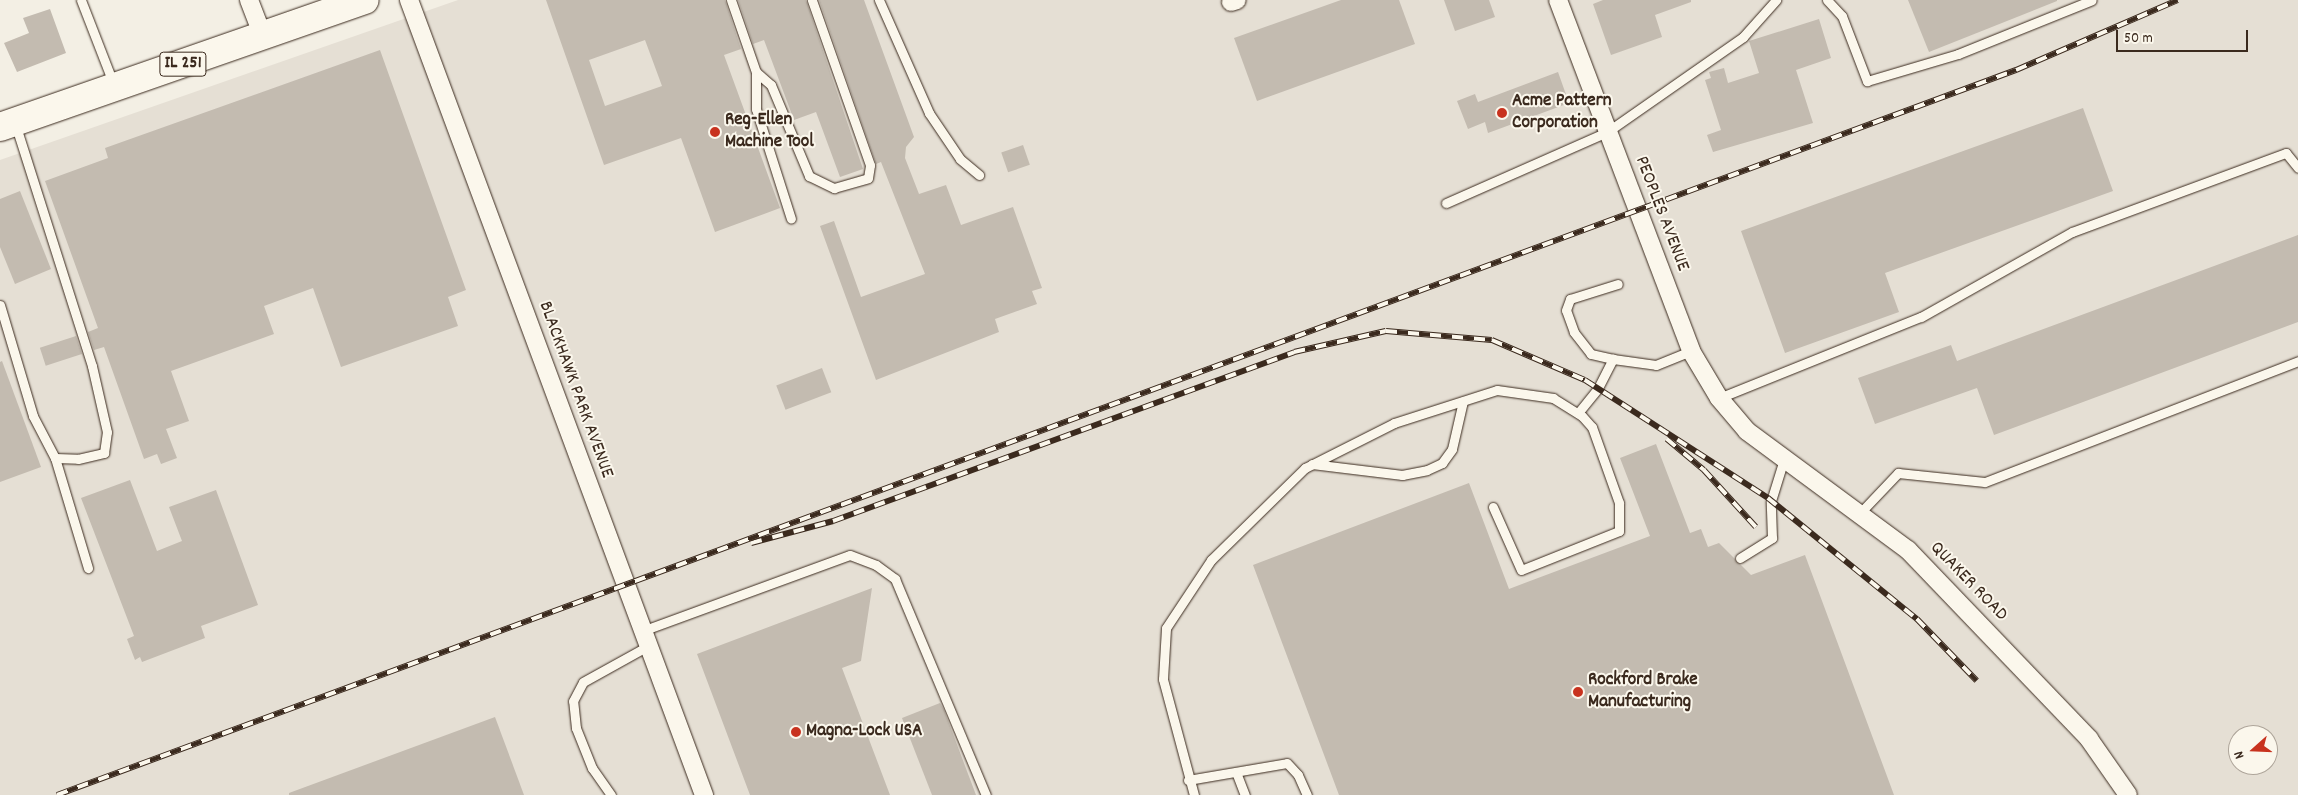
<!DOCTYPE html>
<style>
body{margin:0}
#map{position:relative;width:2298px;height:795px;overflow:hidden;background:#f3efe4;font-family:Dekko,sans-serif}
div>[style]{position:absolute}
.built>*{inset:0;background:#e5dfd4}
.building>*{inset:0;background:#c3bbb0;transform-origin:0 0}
.roads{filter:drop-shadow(0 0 1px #3b2a1e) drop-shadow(0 0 1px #3b2a1e)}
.service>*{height:9px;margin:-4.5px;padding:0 4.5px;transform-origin:4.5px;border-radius:4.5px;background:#fbf7ec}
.minor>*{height:18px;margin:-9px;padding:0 9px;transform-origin:9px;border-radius:9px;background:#fbf7ec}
.primary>*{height:28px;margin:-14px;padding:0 14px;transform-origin:14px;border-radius:14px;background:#fbf7ec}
.rail>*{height:5.5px;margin-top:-2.75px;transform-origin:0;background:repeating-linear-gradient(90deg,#fbf7ec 0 11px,#3b2a1e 0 22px);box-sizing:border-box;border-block:1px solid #3b2a1e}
.dots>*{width:14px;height:14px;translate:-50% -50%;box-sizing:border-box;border:2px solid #fbf7ec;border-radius:50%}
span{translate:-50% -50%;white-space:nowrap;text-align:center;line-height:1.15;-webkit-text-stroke:4px #fbf7ec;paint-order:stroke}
.shield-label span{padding:1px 4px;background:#fbf7ec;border:1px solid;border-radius:4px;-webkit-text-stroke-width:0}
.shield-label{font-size:18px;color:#3b2a1e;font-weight:700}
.poi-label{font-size:19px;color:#3b2a1e;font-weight:700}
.left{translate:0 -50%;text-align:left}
.street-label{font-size:19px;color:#3b2a1e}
.north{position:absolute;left:2228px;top:725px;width:50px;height:50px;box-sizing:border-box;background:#fbf7ec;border:1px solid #aea59a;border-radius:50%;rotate:250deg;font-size:14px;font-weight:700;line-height:20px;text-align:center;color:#3b2a1e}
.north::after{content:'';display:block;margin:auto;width:18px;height:22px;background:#c8321e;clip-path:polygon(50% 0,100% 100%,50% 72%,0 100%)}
.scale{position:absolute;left:2116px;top:30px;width:132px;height:22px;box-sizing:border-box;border:2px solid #3b2a1e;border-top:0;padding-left:6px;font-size:15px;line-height:18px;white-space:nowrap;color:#3b2a1e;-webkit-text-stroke:4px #fbf7ec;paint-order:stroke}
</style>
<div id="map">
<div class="built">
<div style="clip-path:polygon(evenodd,458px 0,2298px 0,2298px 795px,0 795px,0 160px,458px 0,2238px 735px,2268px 735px,2268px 765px,2238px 765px,2238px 735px)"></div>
</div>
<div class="building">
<div style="clip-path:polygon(evenodd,546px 0,725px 0,741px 49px,724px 55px,780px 208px,715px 232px,681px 138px,604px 165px,546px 0,645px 40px,662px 86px,605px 106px,589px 60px,645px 40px)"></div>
<div style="clip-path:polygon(738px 0,806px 0,863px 169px,840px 177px,816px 112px,794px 120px,764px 40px,753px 44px)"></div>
<div style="clip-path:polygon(819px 0,864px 0,914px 137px,906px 147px,905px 158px,919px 194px,946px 185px,961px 225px,1013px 207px,1042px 288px,1032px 291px,1037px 304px,995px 319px,999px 332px,876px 380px,820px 226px,834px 221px,861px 297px,925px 274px,881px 162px,876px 164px)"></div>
<div style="clip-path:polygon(1341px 0,1399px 0,1415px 44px,1257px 101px,1234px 38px)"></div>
<div style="clip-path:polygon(1444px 0,1489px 0,1495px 17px,1455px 31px)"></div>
<div style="clip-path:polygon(1603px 0,1691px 0,1691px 2px,1655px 15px,1662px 37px,1611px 55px,1593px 4px)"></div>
<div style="clip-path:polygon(1908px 0,2057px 0,2057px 1px,1929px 52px)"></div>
<div style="clip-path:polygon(50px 9px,66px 53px,17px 72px,4px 43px,29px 33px,23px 18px)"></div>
<div style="clip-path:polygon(1819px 19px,1831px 58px,1796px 70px,1813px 123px,1713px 152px,1707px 135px,1721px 130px,1705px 80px,1711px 78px,1709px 72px,1724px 68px,1728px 83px,1759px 73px,1749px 41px)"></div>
<div style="clip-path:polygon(380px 50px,466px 290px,448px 297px,458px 326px,341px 367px,313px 288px,264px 306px,274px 334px,171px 371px,189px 421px,166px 429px,177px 458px,161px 464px,157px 454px,144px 459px,104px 347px,94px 350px,88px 332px,98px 328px,45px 181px,108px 158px,105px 148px)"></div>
<div style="clip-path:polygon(1558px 72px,1569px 103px,1488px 133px,1485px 122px,1468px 129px,1457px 101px,1475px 94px,1478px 102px)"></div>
<div style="clip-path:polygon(2083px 108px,2113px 191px,1885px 273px,1899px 312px,1785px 353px,1741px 231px)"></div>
<div style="left:1023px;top:145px;width:21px;height:23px;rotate:71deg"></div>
<div style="clip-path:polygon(20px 191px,51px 269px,15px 284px,0 247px,0 199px)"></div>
<div style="clip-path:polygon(2298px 235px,2298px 322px,1994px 435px,1977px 388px,1875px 424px,1858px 378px,1951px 345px,1957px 361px)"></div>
<div style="left:76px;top:336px;width:19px;height:38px;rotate:72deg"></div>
<div style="clip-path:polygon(2px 361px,41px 467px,0 482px,0 362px)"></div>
<div style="left:822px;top:368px;width:26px;height:49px;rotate:69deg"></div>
<div style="clip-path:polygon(1656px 444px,1690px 533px,1701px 529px,1708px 547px,1719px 543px,1751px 575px,1805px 555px,1894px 795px,1339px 795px,1253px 565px,1469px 483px,1509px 589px,1650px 536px,1620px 458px)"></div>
<div style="clip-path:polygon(130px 480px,157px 551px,182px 541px,169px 507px,216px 490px,258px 605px,201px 626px,205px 638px,142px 662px,140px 657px,135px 660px,127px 639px,134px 636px,81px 498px)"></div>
<div style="clip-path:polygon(872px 588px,861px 661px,842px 668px,890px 795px,750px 795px,697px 654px)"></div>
<div style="clip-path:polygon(940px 703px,944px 710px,976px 795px,932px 795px,902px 718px)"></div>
<div style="clip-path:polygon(495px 717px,524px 795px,289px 795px,289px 793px)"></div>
</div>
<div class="roads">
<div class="service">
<div style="left:81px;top:0;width:91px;rotate:68.8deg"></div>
<div style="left:731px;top:0;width:76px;rotate:70.9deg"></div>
<div style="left:756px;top:72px;width:37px;rotate:90deg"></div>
<div style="left:756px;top:109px;width:115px;rotate:72.3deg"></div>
<div style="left:879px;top:0;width:124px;rotate:66.1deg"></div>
<div style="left:929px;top:113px;width:55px;rotate:56deg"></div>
<div style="left:960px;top:159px;width:25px;rotate:40deg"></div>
<div style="left:1827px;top:0;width:22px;rotate:47deg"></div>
<div style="left:1842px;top:16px;width:70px;rotate:69deg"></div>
<div style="left:1867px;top:81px;width:95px;rotate:-16.5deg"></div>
<div style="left:1958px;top:54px;width:144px;rotate:-21.9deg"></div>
<div style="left:756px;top:72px;width:20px;rotate:41deg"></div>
<div style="left:771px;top:85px;width:99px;rotate:67.3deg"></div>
<div style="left:809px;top:176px;width:28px;rotate:26deg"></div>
<div style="left:834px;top:188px;width:35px;rotate:-16deg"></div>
<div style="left:868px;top:178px;width:13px;rotate:-81deg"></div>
<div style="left:870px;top:165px;width:175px;rotate:-109.4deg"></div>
<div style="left:1446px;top:203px;width:176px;rotate:-23.8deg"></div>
<div style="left:1607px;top:132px;width:166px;rotate:-34.9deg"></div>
<div style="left:1743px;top:37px;width:50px;rotate:-48.3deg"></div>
<div style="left:0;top:305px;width:116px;rotate:73.4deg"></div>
<div style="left:33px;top:416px;width:47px;rotate:62.4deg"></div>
<div style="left:55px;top:458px;width:23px;rotate:2deg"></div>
<div style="left:78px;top:459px;width:27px;rotate:-13deg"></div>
<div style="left:104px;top:453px;width:21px;rotate:-82deg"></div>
<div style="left:107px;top:432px;width:68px;rotate:-102.8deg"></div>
<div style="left:92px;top:366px;width:252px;rotate:-107.6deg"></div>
<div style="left:1613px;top:359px;width:23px;rotate:-167deg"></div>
<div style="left:1591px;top:354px;width:28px;rotate:-128deg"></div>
<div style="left:1574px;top:332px;width:23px;rotate:-110deg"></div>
<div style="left:1566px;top:310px;width:12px;rotate:-70deg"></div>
<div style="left:1570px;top:299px;width:50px;rotate:-17.4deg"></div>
<div style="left:1719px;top:398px;width:218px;rotate:-21.9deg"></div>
<div style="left:1921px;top:317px;width:173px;rotate:-29.4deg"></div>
<div style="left:2072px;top:232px;width:228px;rotate:-20.3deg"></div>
<div style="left:2286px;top:153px;width:19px;rotate:51deg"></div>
<div style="left:1578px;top:413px;width:32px;rotate:-51deg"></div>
<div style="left:1598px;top:388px;width:33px;rotate:-63deg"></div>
<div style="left:1613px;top:359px;width:43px;rotate:7.9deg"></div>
<div style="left:1656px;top:365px;width:38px;rotate:-22deg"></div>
<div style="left:55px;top:458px;width:115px;rotate:73.3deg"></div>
<div style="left:1312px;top:464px;width:91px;rotate:7deg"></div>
<div style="left:1402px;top:475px;width:25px;rotate:-11deg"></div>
<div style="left:1427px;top:470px;width:17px;rotate:-25deg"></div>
<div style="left:1442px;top:463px;width:17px;rotate:-54deg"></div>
<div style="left:1452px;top:449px;width:49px;rotate:-77.1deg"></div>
<div style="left:1859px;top:514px;width:57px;rotate:-46.4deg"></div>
<div style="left:1898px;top:473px;width:87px;rotate:5.9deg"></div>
<div style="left:1985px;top:482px;width:336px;rotate:-21.1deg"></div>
<div style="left:1740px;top:558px;width:38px;rotate:-32deg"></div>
<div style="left:1772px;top:538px;width:37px;rotate:-92deg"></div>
<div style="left:1771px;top:501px;width:44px;rotate:-72.8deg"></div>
<div style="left:642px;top:631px;width:221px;rotate:-20.1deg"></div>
<div style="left:850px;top:555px;width:28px;rotate:21deg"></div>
<div style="left:876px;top:565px;width:24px;rotate:36deg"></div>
<div style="left:895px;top:579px;width:234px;rotate:67.2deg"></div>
<div style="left:1236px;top:772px;width:25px;rotate:69deg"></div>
<div style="left:1188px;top:780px;width:100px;rotate:-9.7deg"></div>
<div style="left:1287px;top:763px;width:16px;rotate:47deg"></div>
<div style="left:1298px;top:775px;width:22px;rotate:66deg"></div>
<div style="left:611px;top:795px;width:33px;rotate:-125deg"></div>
<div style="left:592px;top:768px;width:43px;rotate:-111.8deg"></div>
<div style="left:576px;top:728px;width:27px;rotate:-96deg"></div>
<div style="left:573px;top:701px;width:21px;rotate:-62deg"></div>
<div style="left:583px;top:682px;width:74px;rotate:-29deg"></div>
<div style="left:1194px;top:795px;width:120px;rotate:-105deg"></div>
<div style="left:1163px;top:679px;width:51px;rotate:-86.6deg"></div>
<div style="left:1166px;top:628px;width:82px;rotate:-56.5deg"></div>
<div style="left:1211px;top:560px;width:132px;rotate:-44.4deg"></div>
<div style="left:1305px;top:468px;width:100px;rotate:-26.8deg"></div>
<div style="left:1394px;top:423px;width:108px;rotate:-17.8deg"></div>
<div style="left:1497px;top:390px;width:57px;rotate:8.1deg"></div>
<div style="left:1553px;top:398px;width:34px;rotate:32deg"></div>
<div style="left:1582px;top:416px;width:15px;rotate:48deg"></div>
<div style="left:1592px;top:427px;width:81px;rotate:70.4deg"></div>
<div style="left:1619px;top:503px;width:28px;rotate:90deg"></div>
<div style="left:1619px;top:531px;width:105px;rotate:158.3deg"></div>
<div style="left:1521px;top:570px;width:69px;rotate:-114deg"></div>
</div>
<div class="minor">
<div style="left:249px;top:0;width:40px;rotate:69deg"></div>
<div style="left:409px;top:0;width:848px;rotate:69.64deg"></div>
<div style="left:1558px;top:0;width:375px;rotate:69.2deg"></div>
<div style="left:1691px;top:351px;width:55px;rotate:59.2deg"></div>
<div style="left:1719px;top:398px;width:43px;rotate:49.7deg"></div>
<div style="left:1747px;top:431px;width:200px;rotate:36.5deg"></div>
<div style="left:1908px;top:550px;width:262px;rotate:46.2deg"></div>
<div style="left:2089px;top:739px;width:68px;rotate:55.1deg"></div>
<div style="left:1231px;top:2px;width:6px;rotate:-18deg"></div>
</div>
<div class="primary">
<div style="left:0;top:127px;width:386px;rotate:-19.2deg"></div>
</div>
</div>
<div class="rail">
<div style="left:1667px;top:439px;width:48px;rotate:40deg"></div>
<div style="left:1704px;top:470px;width:77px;rotate:47.6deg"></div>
<div style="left:751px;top:543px;width:85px;rotate:-15deg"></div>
<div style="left:833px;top:521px;width:491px;rotate:-20.1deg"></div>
<div style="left:1294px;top:352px;width:94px;rotate:-12.9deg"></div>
<div style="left:1386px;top:331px;width:106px;rotate:4.9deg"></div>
<div style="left:1492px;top:340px;width:101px;rotate:23.3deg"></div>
<div style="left:1585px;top:380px;width:218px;rotate:32.8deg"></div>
<div style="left:1768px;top:498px;width:192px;rotate:39.1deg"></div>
<div style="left:1917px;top:619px;width:86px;rotate:45.9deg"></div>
<div style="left:57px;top:795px;width:2089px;rotate:-20.31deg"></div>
<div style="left:2016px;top:70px;width:176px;rotate:-23.4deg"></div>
</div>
<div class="dots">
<div style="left:1502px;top:113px;background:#c8321e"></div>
<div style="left:715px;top:132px;background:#c8321e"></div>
<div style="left:1578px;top:692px;background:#c8321e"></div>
<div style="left:796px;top:732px;background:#c8321e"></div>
</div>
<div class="shield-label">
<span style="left:183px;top:64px">IL 251</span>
</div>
<div class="poi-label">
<span class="left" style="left:1512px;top:113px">Acme Pattern<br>Corporation</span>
<span class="left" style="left:725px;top:132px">Reg-Ellen<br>Machine Tool</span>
<span class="left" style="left:1588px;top:692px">Rockford Brake<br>Manufacturing</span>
<span class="left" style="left:806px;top:732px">Magna-Lock USA</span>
</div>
<div class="street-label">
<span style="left:1661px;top:214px;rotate:69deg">PEOPLES AVENUE</span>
<span style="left:575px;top:390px;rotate:70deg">BLACKHAWK PARK AVENUE</span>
<span style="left:1968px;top:582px;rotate:46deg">QUAKER ROAD</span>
</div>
<div class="north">N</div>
<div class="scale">50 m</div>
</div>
